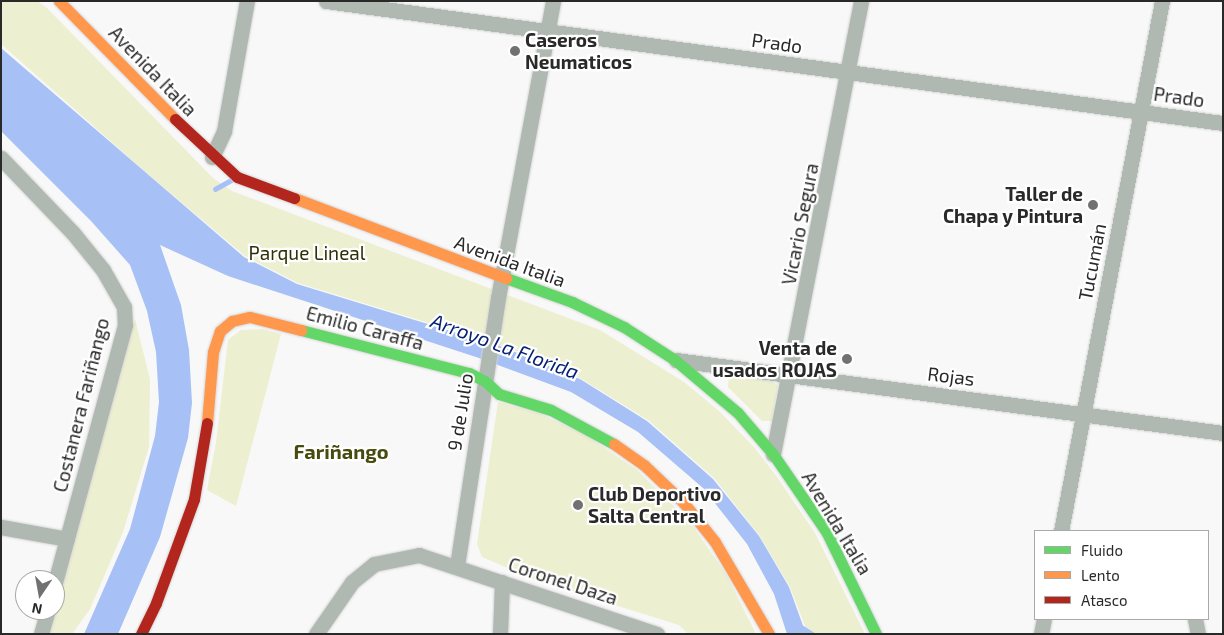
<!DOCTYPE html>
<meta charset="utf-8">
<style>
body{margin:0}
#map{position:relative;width:1224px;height:635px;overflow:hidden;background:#f8f8f8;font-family:"Exo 2",sans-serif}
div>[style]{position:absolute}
.green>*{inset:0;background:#ecefd0}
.water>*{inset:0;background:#a7c0f5}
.stream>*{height:4.5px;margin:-2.25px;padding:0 2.25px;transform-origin:2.25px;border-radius:2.25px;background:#a7c0f5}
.roads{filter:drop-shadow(0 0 1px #d3d3d3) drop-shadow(0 0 1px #d3d3d3)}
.street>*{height:15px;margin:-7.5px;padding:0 7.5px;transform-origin:7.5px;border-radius:7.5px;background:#b0b8b2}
.fast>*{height:11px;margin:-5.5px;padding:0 5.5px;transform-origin:5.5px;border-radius:5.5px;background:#63d668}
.slow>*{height:11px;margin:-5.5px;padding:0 5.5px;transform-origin:5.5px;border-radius:5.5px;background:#ff974d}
.jam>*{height:11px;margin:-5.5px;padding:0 5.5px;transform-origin:5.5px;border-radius:5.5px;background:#b3261e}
.dots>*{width:14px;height:14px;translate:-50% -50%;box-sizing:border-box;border:2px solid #fff;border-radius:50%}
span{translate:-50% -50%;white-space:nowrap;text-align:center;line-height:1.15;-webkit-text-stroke:4.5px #fff;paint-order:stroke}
.poi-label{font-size:19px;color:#292929;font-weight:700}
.left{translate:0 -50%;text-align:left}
.right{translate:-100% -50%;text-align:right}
.street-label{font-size:19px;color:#292929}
.park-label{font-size:19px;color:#2e3006}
.water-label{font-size:20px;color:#052176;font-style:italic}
.neighbourhood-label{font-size:20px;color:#474b0e;font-weight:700}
.frame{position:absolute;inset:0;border:2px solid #292929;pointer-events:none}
.legend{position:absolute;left:1034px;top:530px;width:175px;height:90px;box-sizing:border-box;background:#fff;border:1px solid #a9a9a9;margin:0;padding:6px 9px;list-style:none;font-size:15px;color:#292929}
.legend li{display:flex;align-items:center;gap:10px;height:25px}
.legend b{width:25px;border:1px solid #a9a9a9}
.north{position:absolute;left:15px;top:570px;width:50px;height:50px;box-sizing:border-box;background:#fff;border:1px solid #a9a9a9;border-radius:50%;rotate:192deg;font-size:14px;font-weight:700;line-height:20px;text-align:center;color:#292929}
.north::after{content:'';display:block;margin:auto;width:18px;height:22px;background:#717171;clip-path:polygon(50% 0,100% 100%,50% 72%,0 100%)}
</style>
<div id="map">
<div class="green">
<div style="clip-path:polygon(1px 1px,37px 1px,47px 8px,213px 178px,232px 191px,600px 330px,684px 382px,718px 410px,754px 447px,777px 477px,815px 533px,865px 634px,808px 634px,790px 587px,759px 535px,714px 478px,648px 420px,580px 378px,504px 346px,298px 283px,245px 256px,142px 169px,1px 44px)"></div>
<div style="clip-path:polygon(135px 319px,150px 379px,149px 447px,123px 532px,90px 609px,72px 634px,50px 634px)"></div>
<div style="clip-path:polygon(262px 329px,281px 334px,236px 506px,207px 490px,216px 443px,228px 340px,241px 330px)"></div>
<div style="clip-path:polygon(734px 375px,769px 380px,778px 385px,772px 421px,762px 421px,728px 387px,729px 377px)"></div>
<div style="clip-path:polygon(498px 402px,538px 413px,584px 434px,637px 470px,690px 522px,726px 574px,756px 634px,688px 634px,679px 625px,538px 581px,482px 557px,477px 544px)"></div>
</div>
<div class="water">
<div style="clip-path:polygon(1px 48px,244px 257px,297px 284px,503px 347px,580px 379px,647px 421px,713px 479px,759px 536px,789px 587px,806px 634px,787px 634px,774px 594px,747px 544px,703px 488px,638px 432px,571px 392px,479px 358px,228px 276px,160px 245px,181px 305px,189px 350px,192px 403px,188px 438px,160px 537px,118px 634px,84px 634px,130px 529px,155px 436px,159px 402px,156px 352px,147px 311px,130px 265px,91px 221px,1px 131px)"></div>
</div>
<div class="stream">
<div style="left:215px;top:189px;width:18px;rotate:-29deg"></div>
<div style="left:801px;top:627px;width:13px;rotate:32deg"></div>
</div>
<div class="roads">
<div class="street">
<div style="left:326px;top:1px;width:905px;rotate:7.75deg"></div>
<div style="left:212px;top:157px;width:29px;rotate:-65deg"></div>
<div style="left:224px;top:131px;width:132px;rotate:-80deg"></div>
<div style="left:1px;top:158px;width:104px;rotate:46.2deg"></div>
<div style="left:73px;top:233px;width:48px;rotate:51deg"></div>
<div style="left:103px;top:270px;width:43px;rotate:60.4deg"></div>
<div style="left:124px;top:307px;width:18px;rotate:87deg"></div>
<div style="left:125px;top:325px;width:267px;rotate:105.2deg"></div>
<div style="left:676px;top:360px;width:552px;rotate:7.6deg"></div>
<div style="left:773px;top:454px;width:461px;rotate:-79deg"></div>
<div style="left:1px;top:527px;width:67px;rotate:10.3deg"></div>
<div style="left:1061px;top:531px;width:540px;rotate:-79.21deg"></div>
<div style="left:457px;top:566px;width:271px;rotate:-81.3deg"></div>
<div style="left:498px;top:298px;width:302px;rotate:-79.5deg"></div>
<div style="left:1195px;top:619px;width:15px;rotate:79deg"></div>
<div style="left:41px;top:634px;width:25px;rotate:-74deg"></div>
<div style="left:316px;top:634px;width:63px;rotate:-55.3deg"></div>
<div style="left:352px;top:582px;width:28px;rotate:-39deg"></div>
<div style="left:374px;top:564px;width:46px;rotate:-11.3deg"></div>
<div style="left:419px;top:555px;width:251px;rotate:18.4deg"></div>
<div style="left:500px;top:634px;width:52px;rotate:-87.8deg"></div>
<div style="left:1041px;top:634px;width:15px;rotate:-79deg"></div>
</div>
<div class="fast">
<div style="left:506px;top:278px;width:70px;rotate:20deg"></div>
<div style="left:572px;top:302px;width:58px;rotate:25.7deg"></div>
<div style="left:624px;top:327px;width:61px;rotate:32.9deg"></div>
<div style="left:675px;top:360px;width:82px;rotate:40.1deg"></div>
<div style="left:738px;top:413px;width:54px;rotate:49.5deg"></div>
<div style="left:773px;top:454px;width:96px;rotate:55.6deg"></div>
<div style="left:827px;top:533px;width:112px;rotate:64.1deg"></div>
<div style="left:301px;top:330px;width:173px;rotate:14.4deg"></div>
<div style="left:469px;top:373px;width:18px;rotate:27deg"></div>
<div style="left:485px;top:381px;width:19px;rotate:43deg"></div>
<div style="left:499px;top:394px;width:54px;rotate:17.1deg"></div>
<div style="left:551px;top:410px;width:72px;rotate:28.4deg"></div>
</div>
<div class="slow">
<div style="left:59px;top:1px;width:165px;rotate:45.5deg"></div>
<div style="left:294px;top:198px;width:227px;rotate:20.7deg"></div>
<div style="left:207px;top:423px;width:71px;rotate:-85.2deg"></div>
<div style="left:213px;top:352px;width:22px;rotate:-72deg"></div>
<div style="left:220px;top:331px;width:16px;rotate:-40deg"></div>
<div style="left:232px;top:321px;width:18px;rotate:-13deg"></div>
<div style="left:250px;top:317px;width:53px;rotate:14.3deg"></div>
<div style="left:614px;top:444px;width:37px;rotate:35deg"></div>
<div style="left:644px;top:465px;width:54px;rotate:43.5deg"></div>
<div style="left:683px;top:502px;width:51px;rotate:51.3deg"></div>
<div style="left:715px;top:542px;width:107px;rotate:59.6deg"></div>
</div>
<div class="jam">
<div style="left:175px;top:119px;width:85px;rotate:43.1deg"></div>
<div style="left:237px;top:177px;width:61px;rotate:20.2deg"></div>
<div style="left:141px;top:634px;width:34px;rotate:-64deg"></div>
<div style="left:156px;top:603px;width:111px;rotate:-69.9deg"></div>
<div style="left:194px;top:499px;width:77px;rotate:-80.3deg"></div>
</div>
</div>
<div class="dots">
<div style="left:515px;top:51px;background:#717171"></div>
<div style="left:1093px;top:205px;background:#717171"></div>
<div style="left:847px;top:359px;background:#717171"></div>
<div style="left:578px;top:505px;background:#717171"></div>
</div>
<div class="poi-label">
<span class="left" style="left:525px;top:51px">Caseros<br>Neumaticos</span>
<span class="right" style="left:1083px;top:205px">Taller de<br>Chapa y Pintura</span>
<span class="right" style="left:837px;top:359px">Venta de<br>usados ROJAS</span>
<span class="left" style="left:588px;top:505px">Club Deportivo<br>Salta Central</span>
</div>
<div class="street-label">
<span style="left:777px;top:43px;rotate:8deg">Prado</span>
<span style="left:153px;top:71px;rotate:46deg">Avenida Italia</span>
<span style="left:1179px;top:97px;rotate:8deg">Prado</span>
<span style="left:800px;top:224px;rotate:-79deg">Vicario Segura</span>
<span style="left:510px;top:261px;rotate:20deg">Avenida Italia</span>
<span style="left:1092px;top:262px;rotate:-79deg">Tucumán</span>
<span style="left:365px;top:328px;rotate:15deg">Emilio Caraffa</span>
<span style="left:951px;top:376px;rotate:7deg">Rojas</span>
<span style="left:81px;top:405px;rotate:-76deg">Costanera Fariñango</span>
<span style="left:460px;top:412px;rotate:-81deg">9 de Julio</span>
<span style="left:837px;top:523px;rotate:59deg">Avenida Italia</span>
<span style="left:563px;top:581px;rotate:18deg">Coronel Daza</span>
</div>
<div class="park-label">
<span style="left:307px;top:253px">Parque Lineal</span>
</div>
<div class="water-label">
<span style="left:505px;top:346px;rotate:20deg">Arroyo La Florida</span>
</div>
<div class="neighbourhood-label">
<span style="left:341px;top:451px">Fariñango</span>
</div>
<div class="frame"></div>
<ul class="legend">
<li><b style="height:6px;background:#63d668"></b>Fluido</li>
<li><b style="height:6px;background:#ff974d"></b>Lento</li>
<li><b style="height:6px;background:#b3261e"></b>Atasco</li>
</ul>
<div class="north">N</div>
</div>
